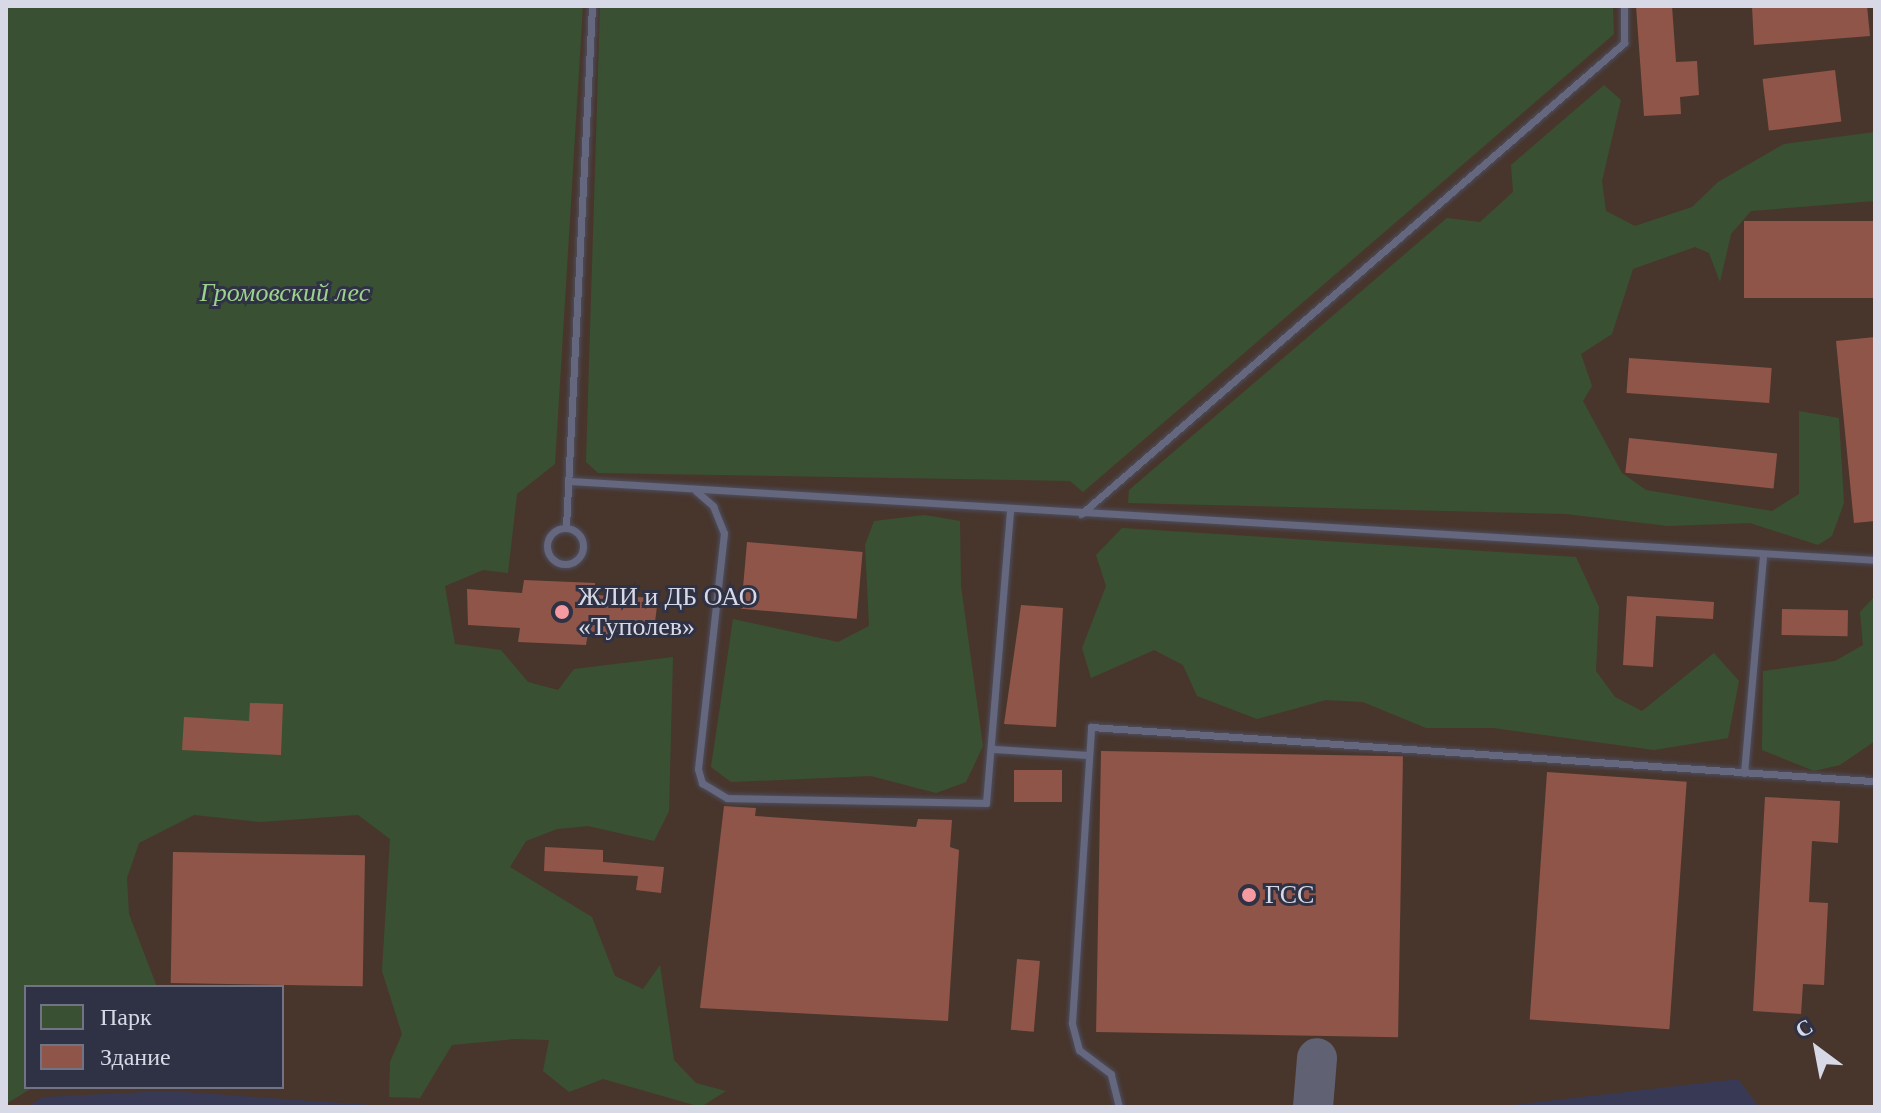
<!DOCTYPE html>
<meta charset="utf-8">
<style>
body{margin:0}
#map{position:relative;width:1881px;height:1113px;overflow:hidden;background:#2f3145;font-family:"Times New Roman",serif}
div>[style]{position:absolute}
.industrial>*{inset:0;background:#48362d}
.built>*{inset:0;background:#383a55}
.green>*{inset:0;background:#395132}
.taxiway>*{height:40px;margin:-20px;padding:0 20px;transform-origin:20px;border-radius:20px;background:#606274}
.building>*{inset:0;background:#905549;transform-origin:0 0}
.roads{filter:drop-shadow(0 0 2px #4d4e5f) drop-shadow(0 0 2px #4d4e5f)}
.service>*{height:7px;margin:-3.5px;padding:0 3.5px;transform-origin:3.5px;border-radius:3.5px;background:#65677f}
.service>.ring{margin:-3.5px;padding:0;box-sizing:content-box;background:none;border:7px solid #65677f;border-radius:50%}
.dots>*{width:22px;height:22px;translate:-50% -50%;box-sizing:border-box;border:4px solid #2f3145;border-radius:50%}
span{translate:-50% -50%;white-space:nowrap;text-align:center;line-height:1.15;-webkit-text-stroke:6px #2f3145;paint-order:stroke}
.park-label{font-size:26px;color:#9cd28b;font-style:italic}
.poi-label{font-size:26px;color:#d7d9e6}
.left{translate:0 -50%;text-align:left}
.frame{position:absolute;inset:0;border:8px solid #d7d9e6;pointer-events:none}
.legend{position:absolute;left:24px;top:985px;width:260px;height:104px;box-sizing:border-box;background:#2f3145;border:2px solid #727485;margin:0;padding:10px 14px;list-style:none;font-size:24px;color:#d7d9e6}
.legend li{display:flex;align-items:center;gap:16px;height:40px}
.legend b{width:40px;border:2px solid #727485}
.north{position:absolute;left:1777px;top:1009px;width:80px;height:80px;-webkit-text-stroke:6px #2f3145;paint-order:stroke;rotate:328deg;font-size:22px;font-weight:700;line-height:32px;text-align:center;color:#d7d9e6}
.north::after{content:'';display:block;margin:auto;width:28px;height:36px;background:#d7d9e6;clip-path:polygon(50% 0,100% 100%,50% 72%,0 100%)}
</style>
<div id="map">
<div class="industrial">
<div style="clip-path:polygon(evenodd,6px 6px,1875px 6px,1875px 1107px,6px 1107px,6px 6px,26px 987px,282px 987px,282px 1087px,26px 1087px,26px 987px)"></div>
</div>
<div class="built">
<div style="clip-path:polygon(1738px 1079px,1759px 1107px,1496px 1107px)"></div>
<div style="clip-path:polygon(168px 1091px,402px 1107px,27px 1107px,43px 1097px)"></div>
</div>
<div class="green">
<div style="clip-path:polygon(6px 6px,583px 6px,555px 464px,517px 494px,508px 573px,483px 570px,445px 586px,455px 644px,501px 650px,528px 682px,558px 690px,574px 669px,673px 657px,669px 811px,654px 841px,588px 826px,557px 829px,526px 841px,510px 867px,592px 917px,615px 976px,643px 989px,660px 965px,674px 1060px,696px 1083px,726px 1091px,701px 1107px,603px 1079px,569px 1092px,543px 1071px,549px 1040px,514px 1039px,452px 1045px,420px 1098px,389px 1097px,390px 1062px,402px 1034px,382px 971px,390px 839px,358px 815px,260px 822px,194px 815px,139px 843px,127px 878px,129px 914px,157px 987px,26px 987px,26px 1087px,86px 1087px,32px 1088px,6px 1104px)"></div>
<div style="clip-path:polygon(600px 6px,1613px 6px,1614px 34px,1083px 492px,1070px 481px,598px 473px,586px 462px)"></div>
<div style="clip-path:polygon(1604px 85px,1621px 100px,1602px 181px,1606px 211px,1635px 226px,1692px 207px,1718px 182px,1784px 144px,1875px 132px,1875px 201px,1751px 211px,1731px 234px,1720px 282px,1709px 253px,1695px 247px,1633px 269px,1612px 334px,1581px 354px,1592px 386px,1583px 401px,1622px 473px,1646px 490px,1772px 511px,1799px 494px,1799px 411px,1839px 418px,1844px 503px,1832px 536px,1818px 545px,1750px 523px,1668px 526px,1566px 514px,1128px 503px,1129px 490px,1447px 218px,1480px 222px,1513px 192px,1511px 165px)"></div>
<div style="clip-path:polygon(925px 515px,960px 521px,961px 586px,983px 746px,966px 782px,936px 793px,871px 776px,731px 782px,711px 767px,733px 619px,838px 642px,869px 626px,865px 545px,874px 521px)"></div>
<div style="clip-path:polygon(1122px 528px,1576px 557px,1599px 607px,1596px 671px,1615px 697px,1642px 711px,1714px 653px,1739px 681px,1728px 738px,1654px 750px,1493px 728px,1426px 728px,1363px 702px,1326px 700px,1257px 719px,1197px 696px,1183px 665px,1154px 650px,1091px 678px,1082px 648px,1106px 586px,1096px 555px)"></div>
<div style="clip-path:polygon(1875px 596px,1875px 741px,1840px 765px,1814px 771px,1762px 750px,1763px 671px,1835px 661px,1863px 645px,1860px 612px)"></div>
</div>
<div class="taxiway">
<div style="left:1313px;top:1107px;width:49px;rotate:-85.3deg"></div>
</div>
<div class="building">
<div style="clip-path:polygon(1636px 6px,1672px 6px,1676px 62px,1697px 61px,1699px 95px,1680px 97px,1681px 114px,1644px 116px)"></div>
<div style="clip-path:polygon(1752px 6px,1867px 6px,1870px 36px,1754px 45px)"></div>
<div style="left:1835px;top:70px;width:52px;height:73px;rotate:83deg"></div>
<div style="left:1875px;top:221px;width:77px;height:131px;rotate:90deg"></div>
<div style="clip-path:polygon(1875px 337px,1875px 521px,1854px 523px,1836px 341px)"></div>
<div style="left:1629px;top:358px;width:143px;height:35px;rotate:4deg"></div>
<div style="left:1629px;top:438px;width:149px;height:35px;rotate:6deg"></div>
<div style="left:747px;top:542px;width:116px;height:67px;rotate:5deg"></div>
<div style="clip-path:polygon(524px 580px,595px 583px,595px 595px,658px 598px,653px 638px,588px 633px,586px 645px,518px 642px,520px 628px,468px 625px,467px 589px,522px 593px)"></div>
<div style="clip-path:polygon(1627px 596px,1714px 602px,1713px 619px,1656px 616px,1653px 667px,1623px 665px)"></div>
<div style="clip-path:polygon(1021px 605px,1063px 608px,1056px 727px,1004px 724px)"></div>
<div style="left:1782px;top:609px;width:66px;height:26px;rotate:1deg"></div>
<div style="clip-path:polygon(250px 703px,283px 704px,281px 755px,182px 750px,184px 717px,249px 721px)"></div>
<div style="left:1101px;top:751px;width:302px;height:281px;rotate:1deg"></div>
<div style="left:1014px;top:770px;width:48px;height:32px"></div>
<div style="left:1547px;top:772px;width:140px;height:248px;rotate:4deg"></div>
<div style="clip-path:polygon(1765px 797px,1840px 801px,1838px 843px,1812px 841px,1809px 902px,1828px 903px,1824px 985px,1803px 984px,1801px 1014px,1753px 1011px)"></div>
<div style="clip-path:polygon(724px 806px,756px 808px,755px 816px,916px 827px,918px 819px,952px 820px,950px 847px,959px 850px,948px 1021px,700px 1008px)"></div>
<div style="clip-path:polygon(545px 847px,603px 850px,603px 862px,664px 867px,661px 893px,636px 890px,638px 876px,544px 871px)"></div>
<div style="left:173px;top:852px;width:192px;height:131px;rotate:1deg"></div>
<div style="left:1017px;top:959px;width:23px;height:71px;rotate:5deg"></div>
</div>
<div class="roads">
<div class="service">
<div style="left:570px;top:481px;width:1307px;rotate:3.46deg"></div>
<div style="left:696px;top:491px;width:23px;rotate:41deg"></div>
<div style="left:713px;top:506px;width:29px;rotate:68deg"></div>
<div style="left:724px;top:533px;width:237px;rotate:96.3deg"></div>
<div style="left:698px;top:769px;width:15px;rotate:74deg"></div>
<div style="left:702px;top:783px;width:29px;rotate:31deg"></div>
<div style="left:727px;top:798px;width:259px;rotate:1.1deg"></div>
<div style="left:986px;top:803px;width:295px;rotate:-85.3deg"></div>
<div style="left:1081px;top:514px;width:719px;rotate:-40.94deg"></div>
<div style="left:1624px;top:43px;width:37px;rotate:-90deg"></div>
<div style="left:566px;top:527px;width:522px;rotate:-87.14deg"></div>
<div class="ring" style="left:547px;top:528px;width:29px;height:29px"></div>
<div style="left:994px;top:749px;width:94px;rotate:3.7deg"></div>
<div style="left:1744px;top:773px;width:220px;rotate:-85deg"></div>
<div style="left:1119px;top:1107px;width:34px;rotate:-104deg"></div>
<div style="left:1111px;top:1074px;width:40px;rotate:-143deg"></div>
<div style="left:1079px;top:1050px;width:28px;rotate:-105deg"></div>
<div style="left:1072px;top:1023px;width:297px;rotate:-86.3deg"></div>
<div style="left:1091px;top:727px;width:782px;rotate:3.96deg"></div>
</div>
</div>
<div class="dots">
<div style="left:562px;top:612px;background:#f49aa0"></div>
<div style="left:1249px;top:895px;background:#f49aa0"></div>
</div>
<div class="park-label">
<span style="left:285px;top:293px">Громовский лес</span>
</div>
<div class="poi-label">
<span class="left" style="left:578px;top:612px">ЖЛИ и ДБ ОАО<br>«Туполев»</span>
<span class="left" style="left:1265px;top:895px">ГСС</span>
</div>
<div class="frame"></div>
<ul class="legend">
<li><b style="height:22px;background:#395132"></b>Парк</li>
<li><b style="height:22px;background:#905549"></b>Здание</li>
</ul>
<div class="north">С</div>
</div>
